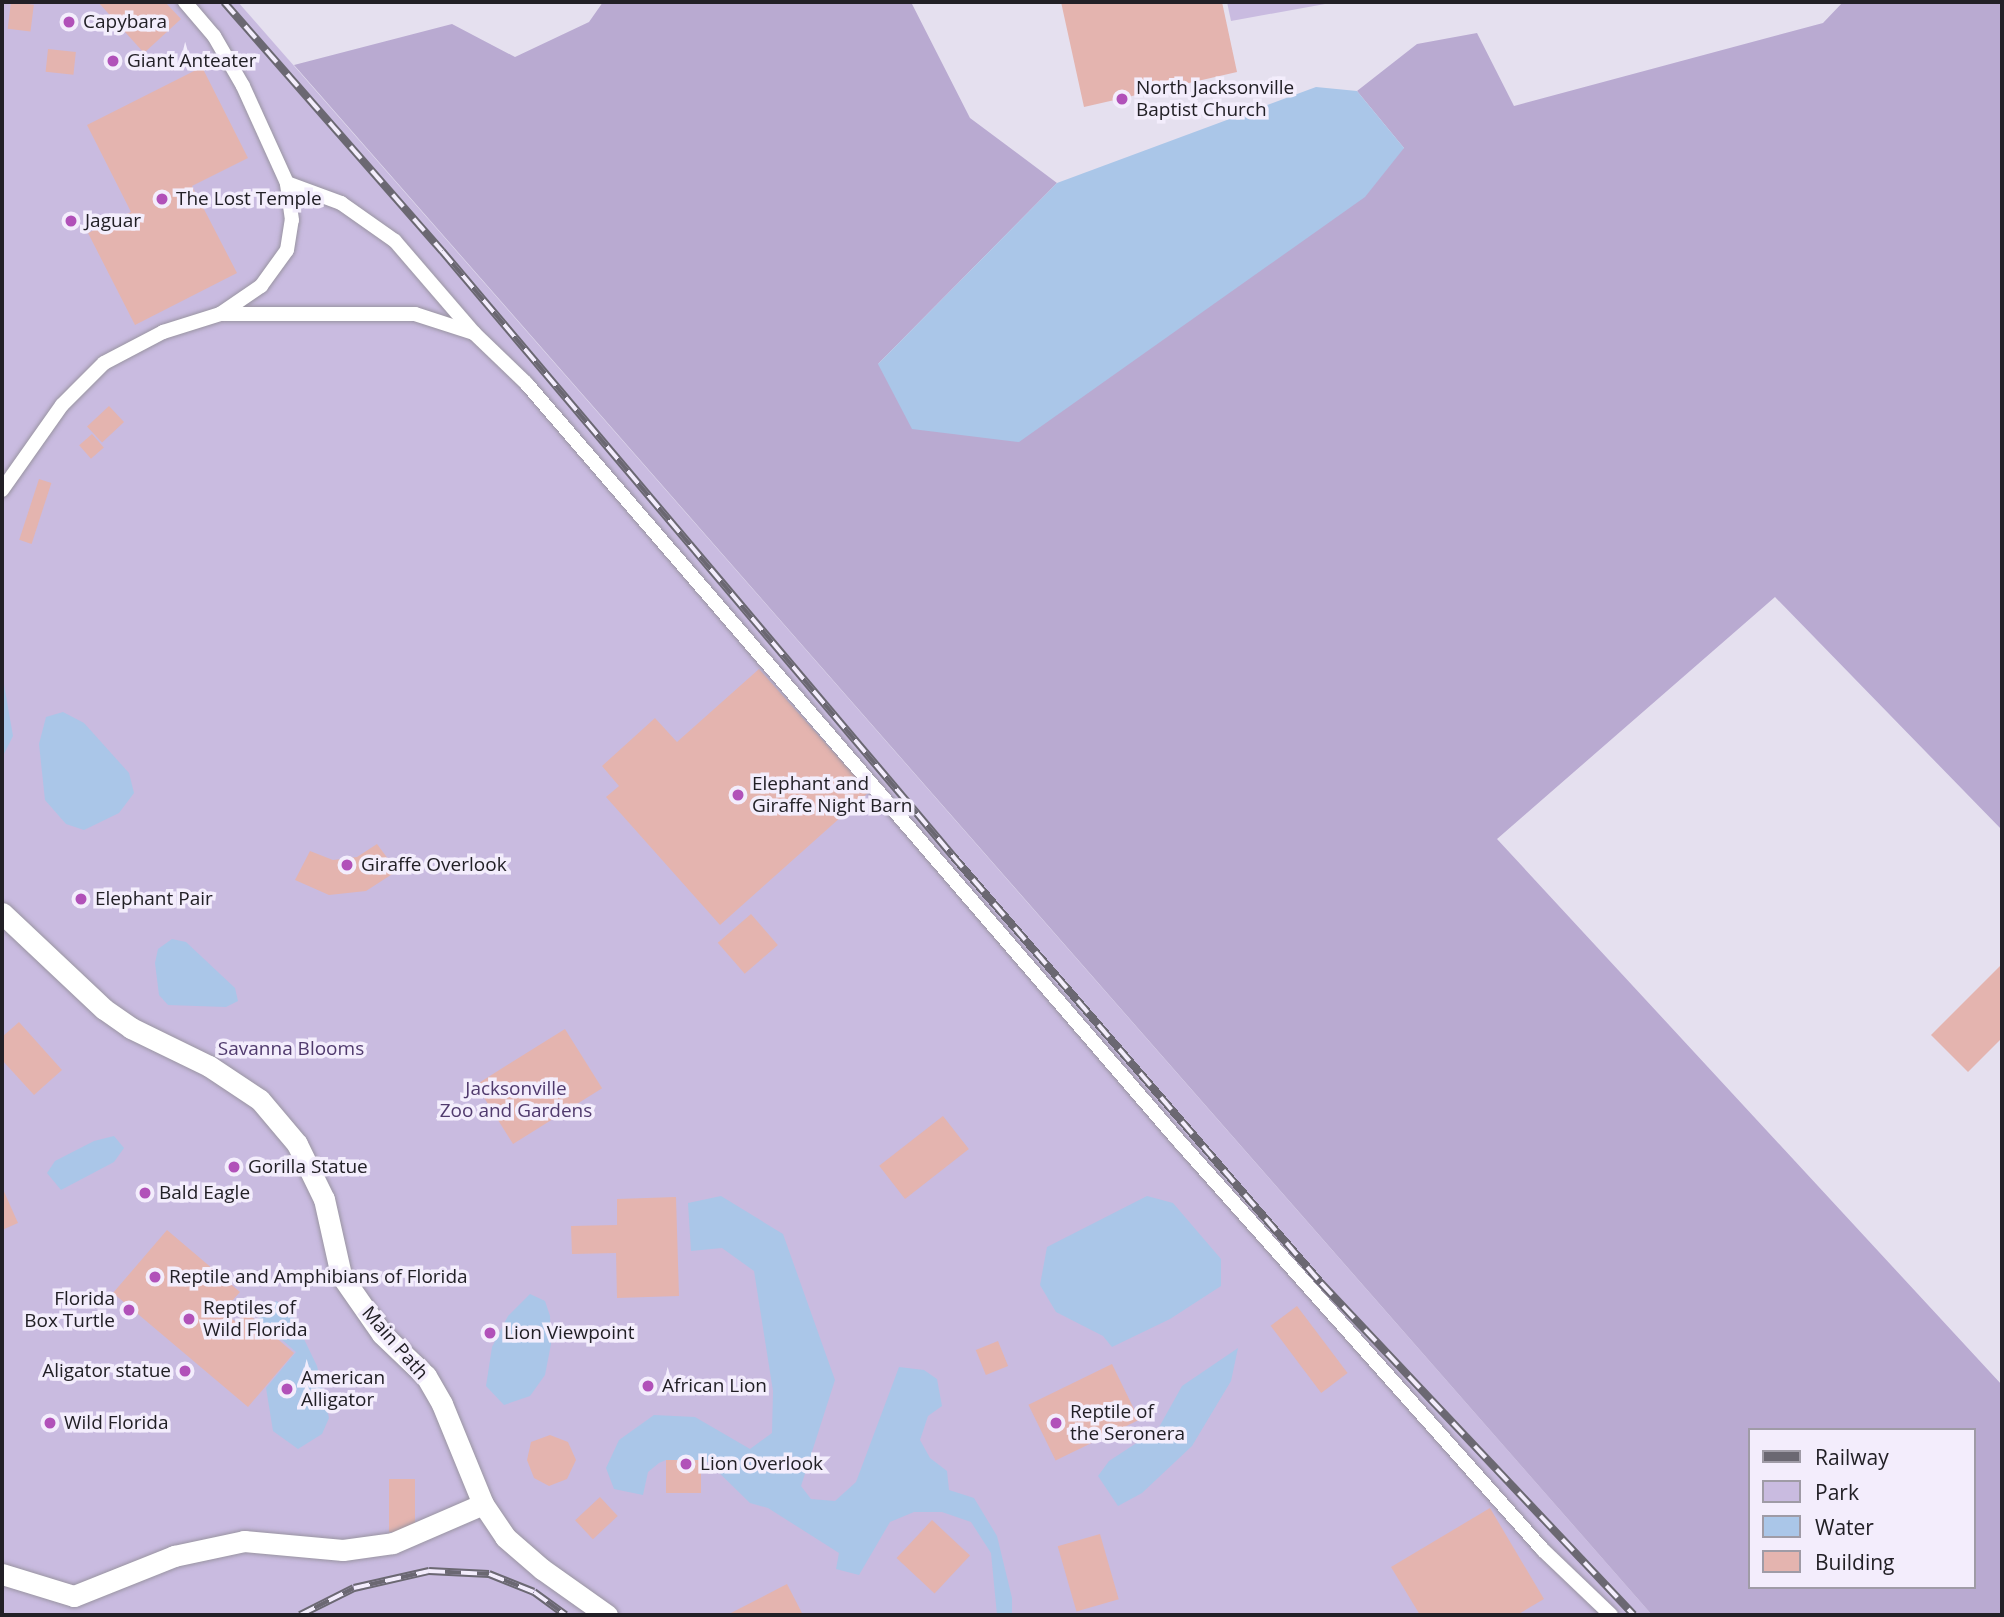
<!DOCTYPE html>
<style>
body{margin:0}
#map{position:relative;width:2004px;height:1617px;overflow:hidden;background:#e5e0ef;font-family:"Open Sans",sans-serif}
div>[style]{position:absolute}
.green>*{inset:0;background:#c9bbe0}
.forest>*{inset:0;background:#b9aad1}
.water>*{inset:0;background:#aac6e8}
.building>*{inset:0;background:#e4b4af;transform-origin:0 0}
.roads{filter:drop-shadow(0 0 2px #9994a1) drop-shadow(0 0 2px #9994a1)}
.service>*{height:14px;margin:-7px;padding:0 7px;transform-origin:7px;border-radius:7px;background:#fff}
.pedestrian>*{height:21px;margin:-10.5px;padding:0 10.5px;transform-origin:10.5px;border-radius:10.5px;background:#fff}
.rail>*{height:8px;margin-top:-4px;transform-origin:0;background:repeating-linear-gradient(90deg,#f3edfc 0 16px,#6b6872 0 32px);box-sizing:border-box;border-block:2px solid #6b6872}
.dots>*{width:19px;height:19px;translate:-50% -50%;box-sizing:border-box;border:4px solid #f3edfc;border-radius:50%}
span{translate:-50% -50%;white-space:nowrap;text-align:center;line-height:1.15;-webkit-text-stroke:7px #f3edfc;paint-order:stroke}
.poi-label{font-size:19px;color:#222026}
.left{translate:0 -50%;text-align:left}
.right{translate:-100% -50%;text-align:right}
.park-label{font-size:19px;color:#503a6d}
.street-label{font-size:19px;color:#222026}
.frame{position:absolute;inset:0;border:4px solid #222026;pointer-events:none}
.legend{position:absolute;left:1748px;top:1428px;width:228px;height:161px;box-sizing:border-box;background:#f3edfc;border:2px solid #9f9ba6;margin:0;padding:9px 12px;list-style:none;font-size:21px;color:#222026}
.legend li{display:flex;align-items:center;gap:14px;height:35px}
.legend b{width:35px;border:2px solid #9f9ba6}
</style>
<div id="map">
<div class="green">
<div style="clip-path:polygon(2px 2px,238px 2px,1652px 1615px,2px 1615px)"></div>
<div style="clip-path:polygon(1227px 2px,1336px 2px,1231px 21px)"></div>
</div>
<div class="forest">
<div style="clip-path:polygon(evenodd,603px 2px,911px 2px,970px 118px,1057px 183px,878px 364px,1404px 148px,1357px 91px,1417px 44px,1477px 33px,1514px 106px,1823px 23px,1843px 2px,2002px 2px,2002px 830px,1775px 597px,1497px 839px,2002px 1385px,2002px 1615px,1652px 1615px,294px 65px,452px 24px,515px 57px,589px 22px,603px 2px,1750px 1430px,1974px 1430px,1974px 1587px,1750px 1587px,1750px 1430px)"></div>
</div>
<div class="water">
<div style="clip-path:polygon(1316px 87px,1357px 91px,1404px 148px,1365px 197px,1019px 442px,912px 429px,878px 364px,1057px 183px)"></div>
<div style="clip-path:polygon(2px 673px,13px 736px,2px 758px)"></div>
<div style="clip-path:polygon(63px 712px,84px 723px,129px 773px,134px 793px,119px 813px,84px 830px,66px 824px,45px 800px,39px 744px,46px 717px)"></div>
<div style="clip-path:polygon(172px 939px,186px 942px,235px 988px,238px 1001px,226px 1007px,168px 1005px,159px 995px,155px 963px,158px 949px)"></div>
<div style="clip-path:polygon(114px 1136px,124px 1148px,114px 1162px,61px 1190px,47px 1173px,55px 1161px,94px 1141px)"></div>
<div style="clip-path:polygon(721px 1196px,783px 1234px,835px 1380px,801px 1486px,811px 1499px,835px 1501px,856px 1482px,899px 1367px,924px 1370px,937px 1379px,942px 1406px,928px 1416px,920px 1440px,930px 1458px,947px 1471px,949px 1490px,974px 1498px,997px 1536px,1012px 1598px,1012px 1615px,997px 1615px,991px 1553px,971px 1522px,942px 1512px,914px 1512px,890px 1522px,859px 1575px,836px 1569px,839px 1553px,768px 1508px,750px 1503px,708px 1462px,666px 1460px,659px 1463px,648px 1472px,643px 1495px,614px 1489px,606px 1468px,619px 1440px,654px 1415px,695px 1417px,750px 1449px,772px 1433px,773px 1391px,754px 1271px,722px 1248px,691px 1251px,688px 1203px)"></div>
<div style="clip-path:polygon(1147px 1196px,1173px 1203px,1221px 1259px,1221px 1286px,1170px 1319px,1112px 1347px,1103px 1336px,1056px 1312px,1040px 1285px,1047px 1247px)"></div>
<div style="clip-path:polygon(530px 1294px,545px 1301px,550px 1316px,551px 1344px,545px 1375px,530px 1396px,504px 1405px,486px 1386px,492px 1347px,508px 1316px)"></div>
<div style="clip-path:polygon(276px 1301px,289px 1308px,317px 1366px,329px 1418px,322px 1434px,298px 1449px,273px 1431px,266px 1388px,296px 1352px,258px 1319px)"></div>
<div style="clip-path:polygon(1238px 1348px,1231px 1381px,1192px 1446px,1142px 1493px,1118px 1506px,1098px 1476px,1109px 1461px,1158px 1429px,1182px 1386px)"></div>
</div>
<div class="building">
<div style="left:11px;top:2px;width:23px;height:27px;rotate:7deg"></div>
<div style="clip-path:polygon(98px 2px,165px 2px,181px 19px,144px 53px)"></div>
<div style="clip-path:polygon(1061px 2px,1222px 2px,1237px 72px,1084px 107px)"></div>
<div style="left:48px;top:49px;width:28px;height:23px;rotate:6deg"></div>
<div style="clip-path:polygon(202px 67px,248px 158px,192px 186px,237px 273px,135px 325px,88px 233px,131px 212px,87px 125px)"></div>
<div style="left:109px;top:406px;width:22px;height:30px;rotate:47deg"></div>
<div style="left:92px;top:434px;width:18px;height:17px;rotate:49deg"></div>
<div style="left:39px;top:479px;width:13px;height:64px;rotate:18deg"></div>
<div style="clip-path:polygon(759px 669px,869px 792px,720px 925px,606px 797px,619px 786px,602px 766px,655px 718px,677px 742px)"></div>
<div style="clip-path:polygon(377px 844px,397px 871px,366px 891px,329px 895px,295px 880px,310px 851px,333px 860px,357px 857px)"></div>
<div style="left:751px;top:914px;width:41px;height:44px;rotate:49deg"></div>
<div style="clip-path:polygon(2002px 964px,2002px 1038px,1968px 1072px,1931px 1035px)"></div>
<div style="clip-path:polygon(19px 1022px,62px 1070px,34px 1095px,2px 1060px,2px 1037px)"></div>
<div style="left:565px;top:1029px;width:70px;height:105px;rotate:58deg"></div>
<div style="left:943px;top:1116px;width:42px;height:81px;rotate:52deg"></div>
<div style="clip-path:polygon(2px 1187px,18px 1223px,2px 1230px)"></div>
<div style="clip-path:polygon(676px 1197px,679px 1296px,617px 1298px,616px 1253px,572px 1254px,571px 1226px,617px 1225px,617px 1199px)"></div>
<div style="clip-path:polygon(167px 1230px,240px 1292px,223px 1311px,237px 1323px,246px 1312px,294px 1353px,248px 1407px,113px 1293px)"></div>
<div style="left:1297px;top:1306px;width:84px;height:33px;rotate:53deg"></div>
<div style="left:998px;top:1341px;width:27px;height:24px;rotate:68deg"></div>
<div style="left:1112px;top:1364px;width:62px;height:93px;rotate:64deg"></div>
<div style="clip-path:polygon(550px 1435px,568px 1442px,576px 1460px,567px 1479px,549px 1486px,534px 1478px,527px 1460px,531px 1442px)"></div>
<div style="left:666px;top:1460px;width:35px;height:33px"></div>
<div style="left:389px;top:1479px;width:26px;height:53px"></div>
<div style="left:600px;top:1497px;width:26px;height:34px;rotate:47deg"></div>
<div style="clip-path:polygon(1490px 1508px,1544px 1599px,1517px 1615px,1420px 1615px,1391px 1567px)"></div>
<div style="left:932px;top:1520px;width:52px;height:52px;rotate:43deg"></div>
<div style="left:1100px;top:1534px;width:68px;height:44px;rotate:74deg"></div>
<div style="clip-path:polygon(787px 1584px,803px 1615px,727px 1615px)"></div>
</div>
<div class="roads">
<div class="service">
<div style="left:287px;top:183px;width:58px;rotate:20.3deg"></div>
<div style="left:341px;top:203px;width:66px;rotate:35.1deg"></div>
<div style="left:395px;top:241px;width:121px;rotate:49.3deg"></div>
<div style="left:220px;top:314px;width:195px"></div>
<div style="left:415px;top:314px;width:62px;rotate:17.9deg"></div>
<div style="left:474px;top:333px;width:72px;rotate:43.9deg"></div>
<div style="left:526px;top:383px;width:1000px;rotate:49.26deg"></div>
<div style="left:1179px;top:1141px;width:548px;rotate:48.33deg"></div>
<div style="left:1543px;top:1550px;width:94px;rotate:43.7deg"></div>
<div style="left:2px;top:490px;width:104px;rotate:-54.8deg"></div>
<div style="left:62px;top:405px;width:59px;rotate:-45deg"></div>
<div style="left:104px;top:363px;width:67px;rotate:-27.7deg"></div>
<div style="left:163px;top:332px;width:60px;rotate:-17.5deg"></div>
<div style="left:220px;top:314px;width:50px;rotate:-34.3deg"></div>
<div style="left:261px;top:286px;width:44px;rotate:-54.2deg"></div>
<div style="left:287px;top:250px;width:30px;rotate:-81deg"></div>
<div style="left:292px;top:220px;width:37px;rotate:-98deg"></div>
<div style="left:287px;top:183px;width:107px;rotate:-114.4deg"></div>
<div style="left:243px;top:86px;width:58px;rotate:-120.1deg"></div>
<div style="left:214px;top:36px;width:45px;rotate:-130.5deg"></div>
</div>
<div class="pedestrian">
<div style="left:2px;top:913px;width:140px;rotate:43.3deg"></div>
<div style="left:104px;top:1009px;width:33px;rotate:35deg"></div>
<div style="left:131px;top:1028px;width:87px;rotate:26deg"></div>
<div style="left:209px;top:1066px;width:61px;rotate:33.7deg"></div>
<div style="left:260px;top:1100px;width:57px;rotate:49.9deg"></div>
<div style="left:297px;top:1144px;width:61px;rotate:63.9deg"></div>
<div style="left:324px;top:1199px;width:78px;rotate:77.4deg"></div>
<div style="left:341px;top:1275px;width:72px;rotate:55.2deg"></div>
<div style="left:382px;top:1334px;width:61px;rotate:43.7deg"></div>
<div style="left:426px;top:1376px;width:32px;rotate:60deg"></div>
<div style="left:442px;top:1404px;width:108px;rotate:67.7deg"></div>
<div style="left:483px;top:1504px;width:40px;rotate:56deg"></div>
<div style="left:505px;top:1537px;width:49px;rotate:40.9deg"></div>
<div style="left:542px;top:1569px;width:80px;rotate:35.3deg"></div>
<div style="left:2px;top:1574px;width:75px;rotate:17deg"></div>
<div style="left:74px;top:1596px;width:108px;rotate:-21.8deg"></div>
<div style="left:174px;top:1556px;width:72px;rotate:-12.1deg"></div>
<div style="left:244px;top:1541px;width:99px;rotate:5.2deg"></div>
<div style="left:343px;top:1550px;width:50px;rotate:-8deg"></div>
<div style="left:393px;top:1543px;width:98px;rotate:-23.4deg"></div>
</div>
</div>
<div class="rail">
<div style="left:224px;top:2px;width:331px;rotate:48.8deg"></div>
<div style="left:442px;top:251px;width:791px;rotate:49.82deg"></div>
<div style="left:952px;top:855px;width:565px;rotate:49.23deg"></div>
<div style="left:1321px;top:1283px;width:456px;rotate:46.7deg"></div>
<div style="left:300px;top:1615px;width:60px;rotate:-26.6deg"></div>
<div style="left:354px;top:1588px;width:77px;rotate:-12.8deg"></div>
<div style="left:429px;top:1571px;width:60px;rotate:2.9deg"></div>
<div style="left:489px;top:1574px;width:48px;rotate:21.8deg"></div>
<div style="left:534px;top:1592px;width:39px;rotate:36deg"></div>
</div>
<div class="dots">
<div style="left:69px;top:22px;background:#b151b9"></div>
<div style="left:113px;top:61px;background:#b151b9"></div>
<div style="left:1122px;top:99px;background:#b151b9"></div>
<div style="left:162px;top:199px;background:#b151b9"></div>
<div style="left:71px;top:221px;background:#b151b9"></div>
<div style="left:738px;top:795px;background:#b151b9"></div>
<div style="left:347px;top:865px;background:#b151b9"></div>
<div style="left:81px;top:899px;background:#b151b9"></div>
<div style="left:234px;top:1167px;background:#b151b9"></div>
<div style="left:145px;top:1193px;background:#b151b9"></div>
<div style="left:155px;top:1277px;background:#b151b9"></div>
<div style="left:129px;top:1310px;background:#b151b9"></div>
<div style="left:189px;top:1319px;background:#b151b9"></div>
<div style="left:490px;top:1333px;background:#b151b9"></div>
<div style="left:185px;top:1371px;background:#b151b9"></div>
<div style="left:648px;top:1386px;background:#b151b9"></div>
<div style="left:287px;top:1389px;background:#b151b9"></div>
<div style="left:50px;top:1423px;background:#b151b9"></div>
<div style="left:1056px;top:1423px;background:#b151b9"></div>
<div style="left:686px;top:1464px;background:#b151b9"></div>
</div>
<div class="poi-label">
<span class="left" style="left:83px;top:22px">Capybara</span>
<span class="left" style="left:127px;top:61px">Giant Anteater</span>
<span class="left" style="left:1136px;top:99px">North Jacksonville<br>Baptist Church</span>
<span class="left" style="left:176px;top:199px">The Lost Temple</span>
<span class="left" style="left:85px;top:221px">Jaguar</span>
<span class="left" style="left:752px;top:795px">Elephant and<br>Giraffe Night Barn</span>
<span class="left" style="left:361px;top:865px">Giraffe Overlook</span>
<span class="left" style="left:95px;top:899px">Elephant Pair</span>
<span class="left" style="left:248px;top:1167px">Gorilla Statue</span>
<span class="left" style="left:159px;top:1193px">Bald Eagle</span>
<span class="left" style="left:169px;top:1277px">Reptile and Amphibians of Florida</span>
<span class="right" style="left:115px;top:1310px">Florida<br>Box Turtle</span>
<span class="left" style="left:203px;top:1319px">Reptiles of<br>Wild Florida</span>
<span class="left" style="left:504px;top:1333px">Lion Viewpoint</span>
<span class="right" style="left:171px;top:1371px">Aligator statue</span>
<span class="left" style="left:301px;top:1389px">American<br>Alligator</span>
<span class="left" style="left:662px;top:1386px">African Lion</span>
<span class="left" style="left:1070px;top:1423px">Reptile of<br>the Seronera</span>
<span class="left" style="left:64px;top:1423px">Wild Florida</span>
<span class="left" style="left:700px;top:1464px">Lion Overlook</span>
</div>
<div class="park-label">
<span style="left:291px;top:1049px">Savanna Blooms</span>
<span style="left:516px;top:1100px">Jacksonville<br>Zoo and Gardens</span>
</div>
<div class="street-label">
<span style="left:395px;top:1343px;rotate:49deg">Main Path</span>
</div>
<div class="frame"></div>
<ul class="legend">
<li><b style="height:9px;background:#6b6872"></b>Railway</li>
<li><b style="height:19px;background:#c9bbe0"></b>Park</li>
<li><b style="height:19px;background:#aac6e8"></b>Water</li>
<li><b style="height:19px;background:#e4b4af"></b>Building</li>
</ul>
</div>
